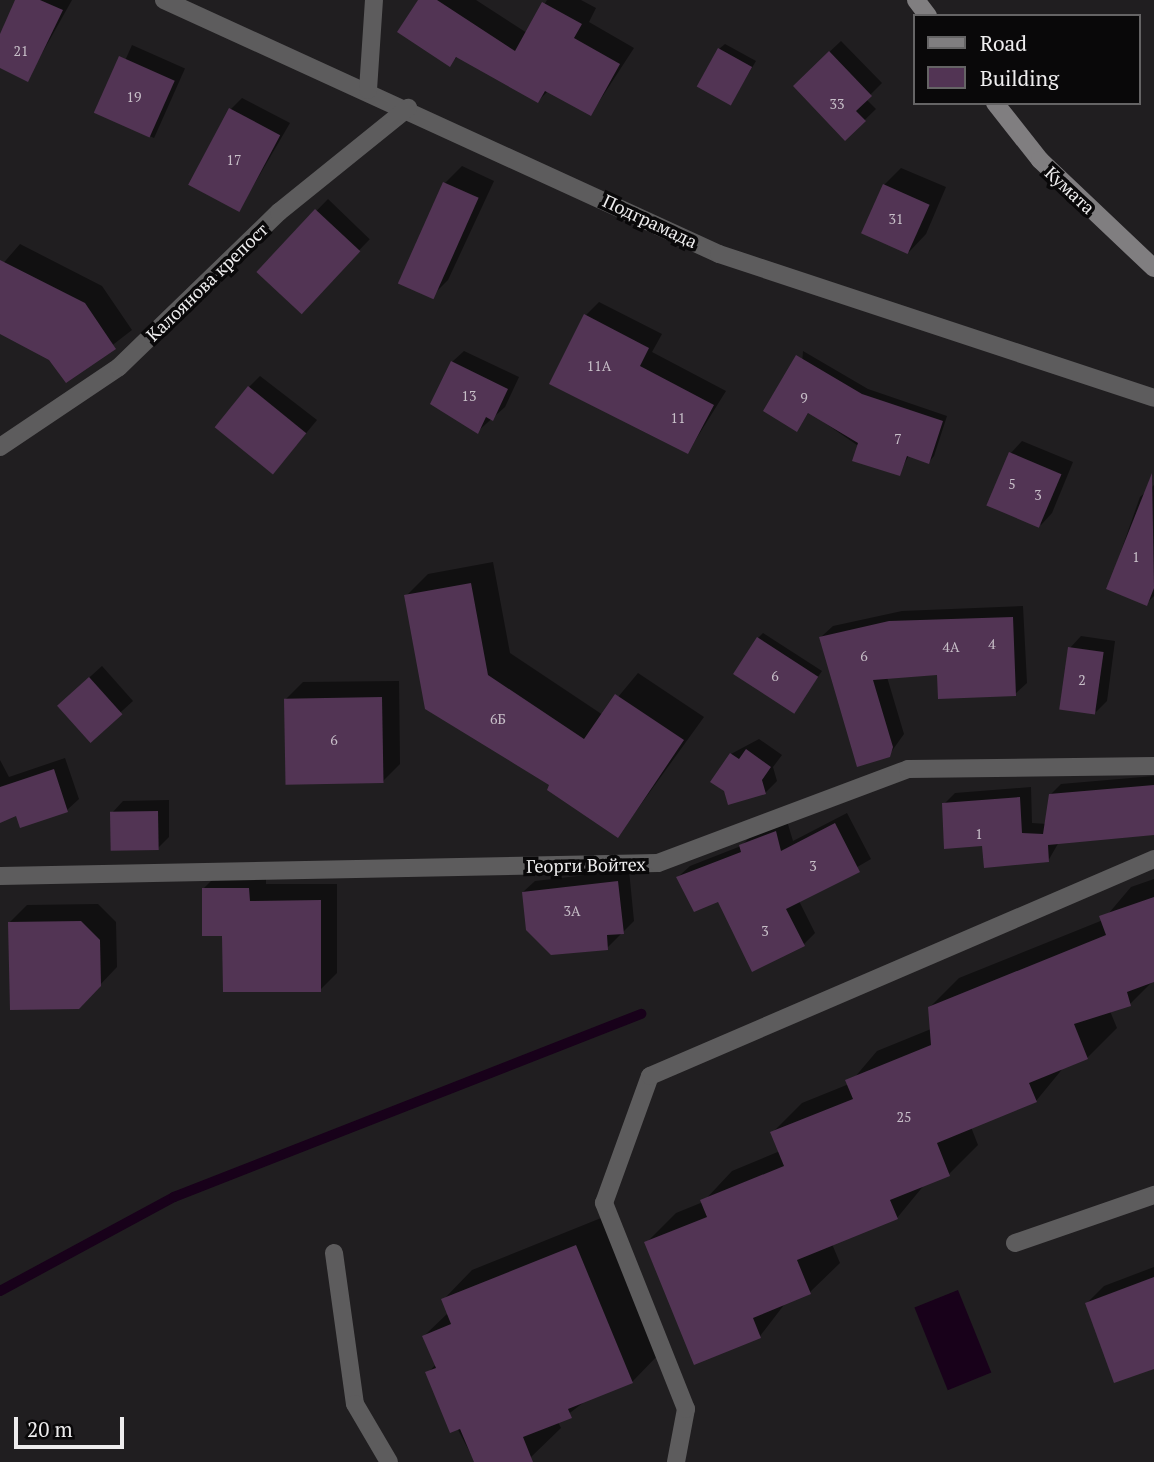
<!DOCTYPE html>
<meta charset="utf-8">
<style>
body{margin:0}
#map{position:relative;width:1154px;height:1462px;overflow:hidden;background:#201e20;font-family:"PT Serif",serif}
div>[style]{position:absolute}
.water>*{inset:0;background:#18011a;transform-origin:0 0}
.shadow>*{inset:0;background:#0007;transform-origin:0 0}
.stream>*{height:10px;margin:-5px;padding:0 5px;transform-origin:5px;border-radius:5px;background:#18011a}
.building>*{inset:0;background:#523454;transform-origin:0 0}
.street>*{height:18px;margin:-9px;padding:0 9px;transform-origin:9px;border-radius:9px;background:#5d5c5d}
.secondary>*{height:18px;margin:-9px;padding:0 9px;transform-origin:9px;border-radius:9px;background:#807e80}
span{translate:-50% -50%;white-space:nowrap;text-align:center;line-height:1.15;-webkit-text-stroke:7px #090809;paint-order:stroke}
.number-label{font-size:14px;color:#c7bfc8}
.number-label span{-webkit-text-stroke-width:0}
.street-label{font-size:18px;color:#eeedee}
.legend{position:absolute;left:913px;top:14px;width:228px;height:91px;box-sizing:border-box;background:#090809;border:2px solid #656465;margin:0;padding:9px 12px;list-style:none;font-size:21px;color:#eeedee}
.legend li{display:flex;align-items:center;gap:14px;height:35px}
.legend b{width:35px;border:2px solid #656465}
.scale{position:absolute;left:14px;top:1417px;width:110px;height:32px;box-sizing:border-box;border:4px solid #eeedee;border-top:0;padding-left:9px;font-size:21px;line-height:24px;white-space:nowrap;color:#eeedee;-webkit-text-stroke:5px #090809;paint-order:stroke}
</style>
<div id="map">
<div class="water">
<div style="left:958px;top:1290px;width:89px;height:47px;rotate:68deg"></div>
</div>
<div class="shadow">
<div style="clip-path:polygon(17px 0,72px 0,27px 80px,0 66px,0 37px)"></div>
<div style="clip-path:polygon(421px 0,476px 0,527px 33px,547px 0,581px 0,596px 8px,589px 22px,634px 48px,591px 114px,548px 91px,538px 101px,458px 56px,450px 64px)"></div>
<div style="clip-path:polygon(841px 41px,882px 83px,866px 99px,876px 109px,846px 138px,806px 74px)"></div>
<div style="clip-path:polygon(725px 44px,756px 61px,731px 103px,719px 49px)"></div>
<div style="left:132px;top:45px;width:58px;height:76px;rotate:24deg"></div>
<div style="clip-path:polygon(242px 98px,290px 123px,239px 210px,231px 109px)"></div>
<div style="clip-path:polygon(462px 166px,494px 181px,448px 280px,431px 297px,399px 282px,445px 183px)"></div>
<div style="clip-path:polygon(901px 168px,946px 187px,926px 234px,909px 252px,884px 185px)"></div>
<div style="left:328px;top:199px;width:58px;height:101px;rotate:44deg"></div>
<div style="clip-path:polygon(20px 244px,102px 286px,132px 330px,66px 381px,50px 358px,0 332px,0 267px)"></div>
<div style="clip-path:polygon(599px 302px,662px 334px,652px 352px,726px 391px,688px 452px,586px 315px)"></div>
<div style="clip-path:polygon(464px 351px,519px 377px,505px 407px,478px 431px,452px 362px)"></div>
<div style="clip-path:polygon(803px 351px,868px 389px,947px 416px,934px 456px,929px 462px,909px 455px,899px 474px,809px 412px,797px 430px)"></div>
<div style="clip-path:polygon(260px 376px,317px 420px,274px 472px,249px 387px)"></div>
<div style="clip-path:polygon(1022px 441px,1073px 462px,1052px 513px,1041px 525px,1011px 453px)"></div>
<div style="clip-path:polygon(1154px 485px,1154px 596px,1146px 604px,1108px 588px,1140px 497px)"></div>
<div style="clip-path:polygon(493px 562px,510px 653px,603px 715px,638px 673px,704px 717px,618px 836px,551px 785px,406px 596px,428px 574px)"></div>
<div style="clip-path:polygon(1023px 606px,1027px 683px,1015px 694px,938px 673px,887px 677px,904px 734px,889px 755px,821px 637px,833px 626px,902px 611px)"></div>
<div style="clip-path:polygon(763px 633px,822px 671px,794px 711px,758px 638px)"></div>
<div style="clip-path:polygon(1081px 636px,1115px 641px,1107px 701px,1096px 712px,1070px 648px)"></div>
<div style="clip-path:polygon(102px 666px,133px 701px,91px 739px,71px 694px)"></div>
<div style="clip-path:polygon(399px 681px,400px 764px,383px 781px,286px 699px,303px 682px)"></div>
<div style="clip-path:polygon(759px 739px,782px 755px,773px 767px,777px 781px,765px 793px,731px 754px)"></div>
<div style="clip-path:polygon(65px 758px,79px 799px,67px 810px,17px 813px,0 821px,0 760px,9px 777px)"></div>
<div style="clip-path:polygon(1154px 776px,1154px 833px,1059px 842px,1048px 861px,984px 844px,944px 804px,955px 793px,1031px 787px,1032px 823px,1047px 824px,1050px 795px,1061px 784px)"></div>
<div style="clip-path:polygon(169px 800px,169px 837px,158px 848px,112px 813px,123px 801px)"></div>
<div style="clip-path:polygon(847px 813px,871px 859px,799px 901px,815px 933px,804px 944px,678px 877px,690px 866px,741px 846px,753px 834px,787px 821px,793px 841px)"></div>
<div style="clip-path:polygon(629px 870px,634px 921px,607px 948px,523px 892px,535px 881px)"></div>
<div style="clip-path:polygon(221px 871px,266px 872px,266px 884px,337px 884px,337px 973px,320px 990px,224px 934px,204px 888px)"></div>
<div style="clip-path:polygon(1154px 879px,1154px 980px,1130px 1004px,1110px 1011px,1117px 1028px,1087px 1058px,1064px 1067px,1036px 1101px,971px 1127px,978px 1145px,949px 1174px,925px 1184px,897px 1218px,832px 1244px,840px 1263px,810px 1292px,787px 1301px,760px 1336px,646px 1243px,676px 1213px,703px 1202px,732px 1171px,780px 1151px,772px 1133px,802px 1103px,849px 1084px,877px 1051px,931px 1029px,929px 1008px,959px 978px,1103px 920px,1131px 887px)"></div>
<div style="clip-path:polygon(98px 904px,116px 922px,117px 967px,79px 1007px,10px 922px,27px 905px)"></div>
<div style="clip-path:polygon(606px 1216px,661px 1352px,632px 1382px,588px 1399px,558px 1422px,561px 1428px,531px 1457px,475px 1462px,428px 1373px,436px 1364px,424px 1336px,448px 1313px,443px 1300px,472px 1270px)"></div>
<div style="clip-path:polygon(1154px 1267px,1154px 1367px,1087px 1303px,1104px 1286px)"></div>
</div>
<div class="stream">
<div style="left:0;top:1291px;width:198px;rotate:-28.4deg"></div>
<div style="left:174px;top:1197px;width:502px;rotate:-21.4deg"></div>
</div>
<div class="building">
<div style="clip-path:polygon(15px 0,40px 0,63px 10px,28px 82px,0 68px,0 34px)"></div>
<div style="clip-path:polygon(418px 0,437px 0,515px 51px,542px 2px,582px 24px,574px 38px,620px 64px,591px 116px,545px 91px,538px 103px,456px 57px,450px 67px,397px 32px)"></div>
<div style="left:718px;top:48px;width:39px;height:44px;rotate:29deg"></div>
<div style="clip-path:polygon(829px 51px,872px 96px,856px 111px,866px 121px,845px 141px,793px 86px)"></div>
<div style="left:119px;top:56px;width:61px;height:62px;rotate:24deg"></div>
<div style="left:229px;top:108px;width:58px;height:87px;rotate:28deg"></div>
<div style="left:443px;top:182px;width:39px;height:111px;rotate:24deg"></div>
<div style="left:883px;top:184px;width:51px;height:54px;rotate:24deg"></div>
<div style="left:315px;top:209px;width:62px;height:86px;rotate:43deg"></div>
<div style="clip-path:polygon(0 260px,85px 303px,116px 349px,66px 383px,49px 360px,0 334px)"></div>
<div style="clip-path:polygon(584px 314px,649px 348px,640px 366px,714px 405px,688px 454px,549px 384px)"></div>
<div style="clip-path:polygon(796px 355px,862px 394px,943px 421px,929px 464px,907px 456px,900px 476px,852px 461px,858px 443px,808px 413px,797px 432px,763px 411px)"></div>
<div style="clip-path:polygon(451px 361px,508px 389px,493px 421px,486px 417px,478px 434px,430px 404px)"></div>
<div style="left:248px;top:386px;width:75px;height:53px;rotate:39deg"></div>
<div style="left:1009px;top:452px;width:57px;height:58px;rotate:23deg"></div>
<div style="clip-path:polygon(1152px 473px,1154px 588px,1147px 606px,1106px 589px)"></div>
<div style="clip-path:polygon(471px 583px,488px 675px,584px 739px,615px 694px,684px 740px,618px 838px,547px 790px,549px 785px,425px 709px,404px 595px)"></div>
<div style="clip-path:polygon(1013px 617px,1016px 696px,938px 699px,937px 675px,873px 680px,893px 747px,890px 757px,857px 767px,819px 637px,889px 621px)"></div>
<div style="left:757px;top:637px;width:73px;height:44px;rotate:33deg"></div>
<div style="left:1068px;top:647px;width:36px;height:63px;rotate:8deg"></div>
<div style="left:89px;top:677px;width:50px;height:43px;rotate:48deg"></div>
<div style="left:382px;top:697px;width:86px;height:98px;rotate:89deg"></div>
<div style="clip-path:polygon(746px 749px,771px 767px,762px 780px,766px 794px,728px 805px,724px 791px,710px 782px,730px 753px,739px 759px)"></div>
<div style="clip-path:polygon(54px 769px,68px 812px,20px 828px,16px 816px,0 823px,0 787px)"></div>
<div style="clip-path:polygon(1154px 785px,1154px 835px,1048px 845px,1049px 862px,984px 868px,982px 846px,944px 849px,942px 803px,1020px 797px,1022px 833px,1043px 834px,1049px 794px)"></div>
<div style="left:158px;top:811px;width:39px;height:48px;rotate:89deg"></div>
<div style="clip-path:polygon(835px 823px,860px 872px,786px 909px,805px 946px,752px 972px,718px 902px,694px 912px,676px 877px,741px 852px,739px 845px,776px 831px,781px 851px)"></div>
<div style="clip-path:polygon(618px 881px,624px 934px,607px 935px,608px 950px,551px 955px,526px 930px,522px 892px)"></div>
<div style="clip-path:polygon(202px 888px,249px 888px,250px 901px,321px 900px,321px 992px,223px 992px,222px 936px,202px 936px)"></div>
<div style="clip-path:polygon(1154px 897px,1154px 982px,1127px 992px,1131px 1006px,1074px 1024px,1088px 1059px,1029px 1083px,1037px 1102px,937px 1143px,950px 1176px,890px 1200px,898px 1219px,797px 1260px,811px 1294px,753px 1318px,761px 1338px,694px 1365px,644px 1242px,707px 1217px,700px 1200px,784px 1166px,770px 1132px,853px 1099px,845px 1080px,931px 1045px,928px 1007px,1106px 935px,1099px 916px)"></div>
<div style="clip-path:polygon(81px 921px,100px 940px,101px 986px,79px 1009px,10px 1010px,8px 922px)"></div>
<div style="clip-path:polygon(576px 1245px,633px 1383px,568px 1409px,572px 1418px,523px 1437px,533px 1462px,474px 1462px,460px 1429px,450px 1433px,425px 1372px,436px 1368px,422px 1336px,451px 1324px,441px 1299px)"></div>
<div style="clip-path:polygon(1154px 1277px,1154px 1369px,1114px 1383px,1085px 1303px)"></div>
</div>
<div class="street">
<div style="left:164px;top:0;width:610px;rotate:24.59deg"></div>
<div style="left:719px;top:254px;width:458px;rotate:18.3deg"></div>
<div style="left:368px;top:90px;width:90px;rotate:-86.2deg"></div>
<div style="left:0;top:447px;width:143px;rotate:-33.9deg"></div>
<div style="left:119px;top:367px;width:223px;rotate:-44.1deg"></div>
<div style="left:279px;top:212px;width:166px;rotate:-38.9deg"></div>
<div style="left:0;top:876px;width:658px;rotate:-1.13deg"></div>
<div style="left:658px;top:863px;width:267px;rotate:-20.6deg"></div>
<div style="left:908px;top:769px;width:246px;rotate:-0.7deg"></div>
<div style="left:1015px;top:1243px;width:147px;rotate:-19.1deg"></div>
<div style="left:334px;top:1253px;width:152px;rotate:82.1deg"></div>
<div style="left:355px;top:1404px;width:67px;rotate:59.6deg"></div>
<div style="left:676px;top:1462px;width:54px;rotate:-79.3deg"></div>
<div style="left:686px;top:1409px;width:222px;rotate:-111.7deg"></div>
<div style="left:604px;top:1203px;width:135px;rotate:-70.1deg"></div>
<div style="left:650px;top:1076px;width:549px;rotate:-23.29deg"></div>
</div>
<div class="secondary">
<div style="left:916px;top:0;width:20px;rotate:53deg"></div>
<div style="left:995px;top:103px;width:73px;rotate:51.7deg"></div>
<div style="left:1040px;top:160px;width:157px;rotate:43.5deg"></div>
</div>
<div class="number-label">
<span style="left:21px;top:51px">21</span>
<span style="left:134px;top:97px">19</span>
<span style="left:837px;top:104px">33</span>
<span style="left:234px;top:160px">17</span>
<span style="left:896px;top:219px">31</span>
<span style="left:599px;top:366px">11A</span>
<span style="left:469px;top:396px">13</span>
<span style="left:804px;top:398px">9</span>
<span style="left:678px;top:418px">11</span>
<span style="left:898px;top:439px">7</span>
<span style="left:1012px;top:484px">5</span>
<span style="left:1038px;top:495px">3</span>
<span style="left:1136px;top:557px">1</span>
<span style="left:992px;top:644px">4</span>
<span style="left:951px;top:647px">4А</span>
<span style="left:864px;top:656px">6</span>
<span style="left:775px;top:676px">6</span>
<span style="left:1082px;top:680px">2</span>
<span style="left:498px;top:719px">6Б</span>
<span style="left:334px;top:740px">6</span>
<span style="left:979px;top:834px">1</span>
<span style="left:813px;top:866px">3</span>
<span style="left:572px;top:911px">3А</span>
<span style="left:765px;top:931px">3</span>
<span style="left:904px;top:1117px">25</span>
</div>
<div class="street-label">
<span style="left:1070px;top:190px;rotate:43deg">Кумата</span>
<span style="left:650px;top:221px;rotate:25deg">Подграмада</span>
<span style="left:207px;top:282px;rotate:-44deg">Калоянова крепост</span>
<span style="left:586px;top:865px;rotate:-1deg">Георги Войтех</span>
</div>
<ul class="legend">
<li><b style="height:9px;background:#807e80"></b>Road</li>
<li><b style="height:19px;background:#523454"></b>Building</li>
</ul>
<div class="scale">20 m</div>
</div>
